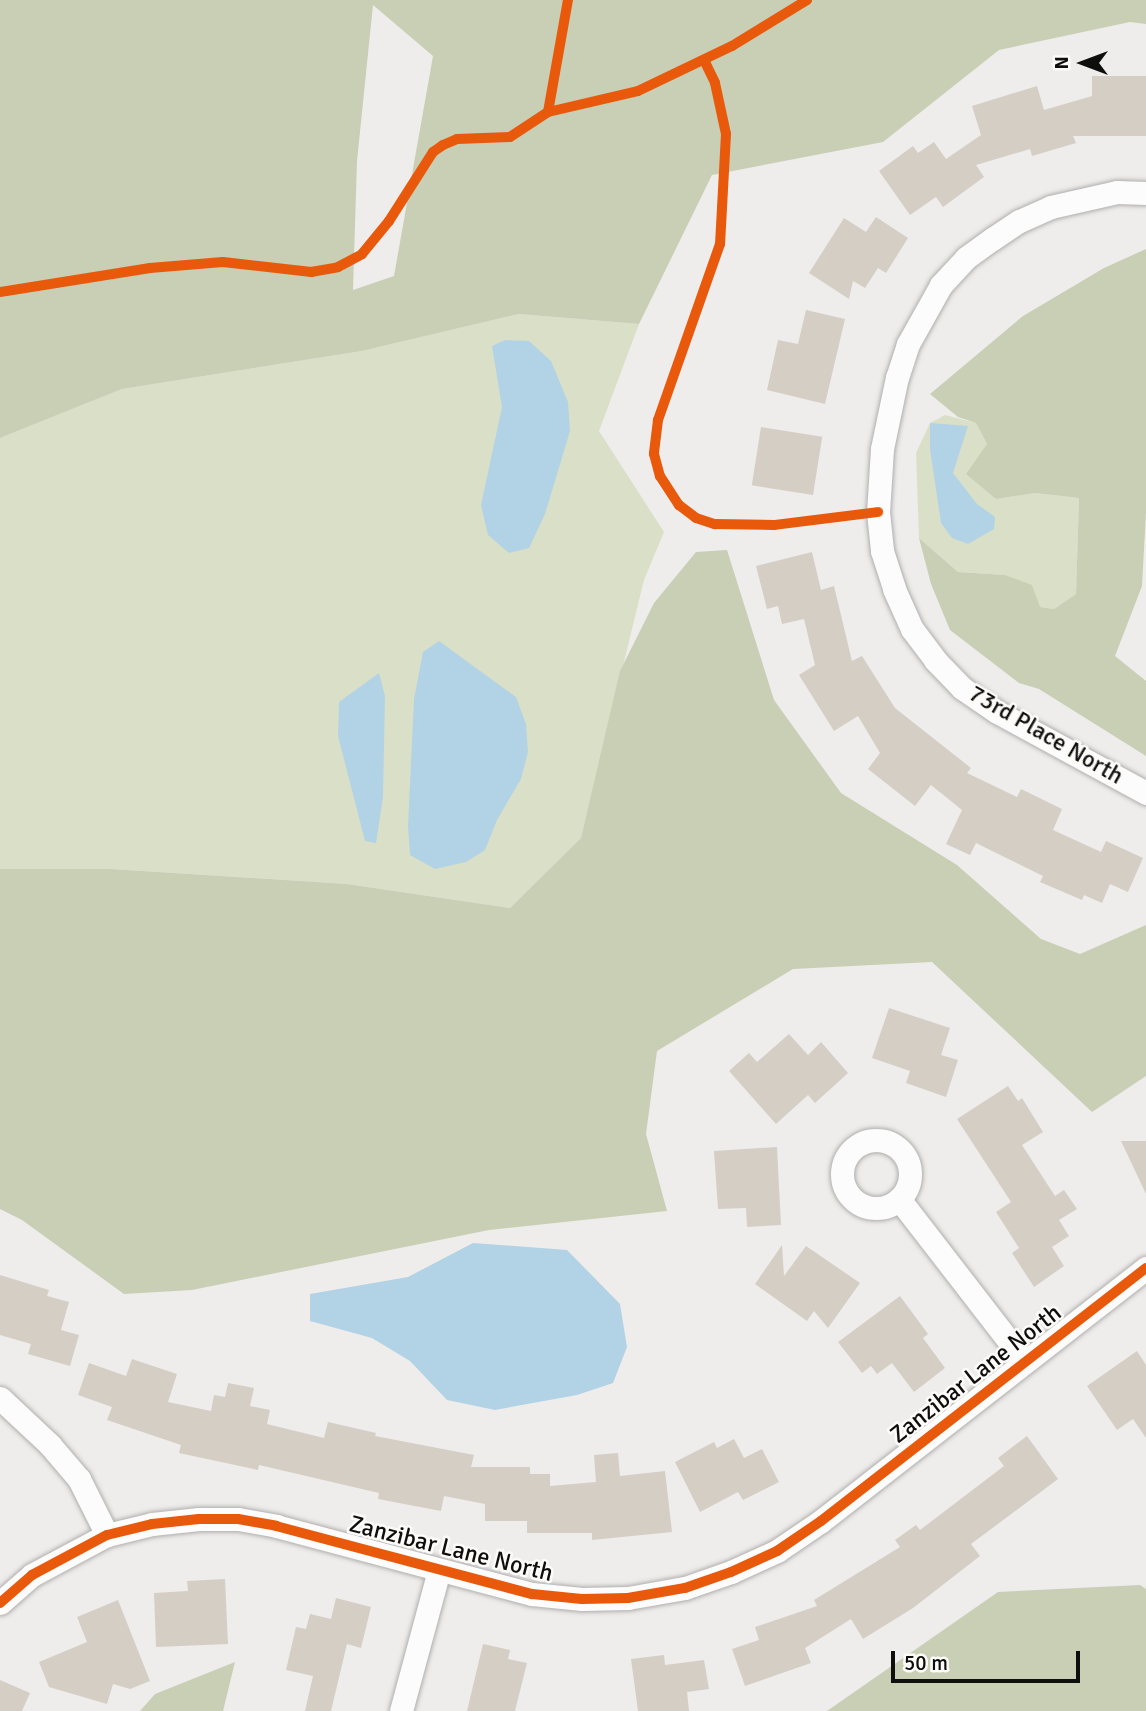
<!DOCTYPE html>
<style>
body{margin:0}
#map{position:relative;width:1146px;height:1711px;overflow:hidden;background:#eeedeb;font-family:Signika,sans-serif}
div>[style]{position:absolute}
.green>*{inset:0;background:#d9e0c7}
.forest>*{inset:0;background:#c8cfb5}
.water>*{inset:0;background:#b2d2e6}
.building>*{inset:0;background:#d4cec5;transform-origin:0 0}
.roads{filter:drop-shadow(0 0 2px #b0afae) drop-shadow(0 0 2px #b0afae)}
.minor>*{height:23px;margin:-11.5px;padding:0 11.5px;transform-origin:11.5px;border-radius:11.5px;background:#fcfcfc}
.minor>.ring{margin:-11.5px;padding:0;box-sizing:content-box;background:none;border:23px solid #fcfcfc;border-radius:50%}
.cycleway>*{height:10px;margin:-5px;padding:0 5px;transform-origin:5px;border-radius:5px;background:#e8590c}
span{translate:-50% -50%;white-space:nowrap;text-align:center;line-height:1.15;-webkit-text-stroke:5px #fcfbf8;paint-order:stroke}
.street-label{font-size:24px;color:#0e0e0d}
.north{position:absolute;left:1048px;top:28px;width:70px;height:70px;-webkit-text-stroke:5px #fcfbf8;paint-order:stroke;rotate:270deg;font-size:19px;font-weight:700;line-height:28px;text-align:center;color:#0e0e0d}
.north::after{content:'';display:block;margin:auto;width:24px;height:32px;background:#0e0e0d;clip-path:polygon(50% 0,100% 100%,50% 72%,0 100%)}
.scale{position:absolute;left:891px;top:1651px;width:189px;height:32px;box-sizing:border-box;border:4px solid #0e0e0d;border-top:0;padding-left:9px;font-size:21px;line-height:24px;white-space:nowrap;color:#0e0e0d;-webkit-text-stroke:5px #fcfbf8;paint-order:stroke}
</style>
<div id="map">
<div class="green">
<div style="clip-path:polygon(519px 314px,639px 324px,599px 431px,664px 532px,644px 580px,581px 838px,510px 908px,347px 884px,111px 869px,0 869px,0 438px,122px 389px,362px 351px)"></div>
<div style="clip-path:polygon(945px 415px,976px 423px,987px 444px,995px 499px,1035px 493px,1079px 498px,1076px 594px,1054px 609px,1040px 607px,1005px 575px,958px 572px,919px 538px,916px 453px,930px 423px)"></div>
</div>
<div class="forest">
<div style="clip-path:polygon(evenodd,0 0,1146px 0,1146px 24px,1130px 22px,999px 50px,883px 142px,712px 175px,639px 324px,519px 314px,362px 351px,122px 389px,0 438px,0 0,373px 5px,433px 56px,394px 276px,353px 290px,357px 161px,373px 5px)"></div>
<div style="clip-path:polygon(1146px 249px,1146px 512px,1142px 586px,1115px 656px,1146px 681px,1146px 756px,1039px 689px,1019px 683px,950px 630px,931px 584px,919px 538px,958px 572px,1005px 575px,1032px 585px,1040px 607px,1054px 609px,1076px 594px,1079px 498px,1035px 493px,996px 499px,966px 474px,987px 444px,976px 423px,958px 417px,930px 394px,1023px 316px,1104px 268px)"></div>
<div style="clip-path:polygon(727px 550px,774px 700px,841px 793px,957px 865px,1041px 939px,1080px 954px,1146px 925px,1146px 1076px,1092px 1112px,932px 962px,793px 969px,657px 1051px,646px 1134px,667px 1211px,489px 1230px,192px 1290px,124px 1294px,22px 1220px,0 1209px,0 869px,111px 869px,347px 884px,510px 908px,581px 838px,620px 671px,654px 603px,696px 552px)"></div>
<div style="clip-path:polygon(1140px 1585px,1146px 1589px,1146px 1711px,827px 1711px,998px 1592px)"></div>
<div style="clip-path:polygon(235px 1662px,223px 1711px,140px 1711px,155px 1694px)"></div>
</div>
<div class="water">
<div style="clip-path:polygon(505px 340px,529px 341px,551px 361px,568px 402px,570px 431px,545px 514px,529px 548px,509px 553px,488px 535px,481px 505px,502px 407px,492px 346px)"></div>
<div style="clip-path:polygon(930px 423px,968px 426px,953px 473px,977px 504px,995px 517px,994px 529px,968px 544px,952px 538px,941px 523px,930px 449px)"></div>
<div style="clip-path:polygon(439px 641px,516px 697px,526px 724px,528px 752px,521px 779px,497px 820px,485px 850px,466px 862px,435px 869px,410px 855px,408px 826px,414px 699px,423px 652px)"></div>
<div style="clip-path:polygon(379px 673px,385px 696px,383px 797px,376px 843px,365px 841px,338px 736px,339px 702px)"></div>
<div style="clip-path:polygon(473px 1243px,567px 1250px,620px 1304px,627px 1347px,613px 1383px,577px 1395px,495px 1410px,447px 1400px,410px 1361px,372px 1338px,310px 1321px,310px 1294px,408px 1277px)"></div>
</div>
<div class="building">
<div style="clip-path:polygon(1092px 76px,1146px 76px,1146px 136px,1073px 136px,1076px 143px,1032px 156px,1030px 149px,976px 165px,984px 177px,943px 207px,936px 197px,910px 215px,879px 171px,913px 146px,918px 153px,934px 142px,946px 159px,981px 135px,972px 106px,1037px 86px,1044px 110px,1092px 96px)"></div>
<div style="clip-path:polygon(876px 217px,908px 238px,886px 273px,878px 268px,865px 288px,853px 281px,849px 299px,809px 273px,844px 218px,866px 232px)"></div>
<div style="clip-path:polygon(806px 310px,845px 319px,825px 404px,767px 390px,778px 340px,798px 344px)"></div>
<div style="left:761px;top:427px;width:62px;height:59px;rotate:9deg"></div>
<div style="clip-path:polygon(812px 552px,821px 590px,834px 586px,852px 661px,862px 656px,895px 708px,971px 768px,967px 773px,1017px 797px,1021px 789px,1062px 809px,1053px 830px,1101px 852px,1106px 841px,1143px 858px,1128px 892px,1110px 884px,1102px 903px,1084px 895px,1082px 900px,1040px 882px,1043px 876px,976px 843px,970px 855px,946px 844px,962px 810px,931px 785px,915px 806px,868px 769px,880px 753px,858px 716px,834px 731px,799px 675px,815px 665px,804px 619px,782px 624px,778px 606px,767px 609px,756px 566px)"></div>
<div style="clip-path:polygon(889px 1008px,950px 1028px,941px 1055px,958px 1060px,946px 1097px,906px 1083px,910px 1071px,872px 1058px)"></div>
<div style="clip-path:polygon(789px 1034px,808px 1055px,821px 1042px,848px 1073px,815px 1103px,808px 1095px,776px 1124px,729px 1071px,749px 1053px,757px 1062px)"></div>
<div style="clip-path:polygon(1008px 1086px,1018px 1101px,1022px 1098px,1043px 1132px,1022px 1145px,1055px 1196px,1064px 1190px,1077px 1209px,1059px 1220px,1069px 1236px,1052px 1247px,1064px 1266px,1034px 1287px,1012px 1253px,1019px 1248px,996px 1212px,1011px 1202px,957px 1119px)"></div>
<div style="clip-path:polygon(1121px 1141px,1146px 1141px,1146px 1194px)"></div>
<div style="clip-path:polygon(777px 1147px,781px 1225px,747px 1227px,746px 1208px,718px 1209px,714px 1151px)"></div>
<div style="clip-path:polygon(782px 1245px,784px 1276px,806px 1246px,860px 1283px,828px 1328px,814px 1311px,807px 1321px,755px 1284px)"></div>
<div style="clip-path:polygon(0 1275px,49px 1290px,47px 1296px,69px 1302px,61px 1330px,79px 1335px,70px 1366px,28px 1354px,31px 1344px,0 1335px)"></div>
<div style="clip-path:polygon(900px 1296px,928px 1334px,923px 1338px,945px 1368px,914px 1392px,892px 1363px,877px 1374px,871px 1366px,862px 1373px,838px 1342px)"></div>
<div style="clip-path:polygon(1137px 1351px,1146px 1365px,1146px 1438px,1133px 1419px,1117px 1430px,1087px 1386px)"></div>
<div style="clip-path:polygon(132px 1359px,177px 1374px,168px 1402px,211px 1411px,214px 1395px,225px 1397px,228px 1383px,254px 1388px,250px 1406px,270px 1410px,267px 1424px,324px 1438px,328px 1422px,376px 1433px,375px 1436px,474px 1455px,471px 1467px,530px 1467px,530px 1474px,550px 1474px,550px 1486px,596px 1482px,594px 1455px,618px 1453px,620px 1476px,665px 1471px,672px 1532px,592px 1540px,592px 1533px,527px 1533px,527px 1521px,485px 1521px,485px 1504px,444px 1496px,441px 1511px,378px 1499px,379px 1493px,259px 1465px,258px 1470px,179px 1453px,181px 1445px,107px 1420px,112px 1407px,78px 1395px,89px 1363px,126px 1376px)"></div>
<div style="clip-path:polygon(1027px 1436px,1058px 1479px,971px 1544px,980px 1556px,913px 1608px,863px 1639px,851px 1619px,805px 1648px,811px 1663px,745px 1686px,732px 1649px,759px 1640px,755px 1627px,817px 1606px,814px 1600px,900px 1547px,895px 1540px,916px 1525px,920px 1530px,1004px 1466px,998px 1458px)"></div>
<div style="clip-path:polygon(734px 1439px,744px 1458px,762px 1449px,779px 1482px,743px 1500px,738px 1492px,700px 1512px,675px 1462px,714px 1442px,717px 1448px)"></div>
<div style="clip-path:polygon(225px 1579px,228px 1644px,156px 1647px,154px 1593px,188px 1591px,187px 1581px)"></div>
<div style="clip-path:polygon(336px 1598px,371px 1607px,361px 1648px,347px 1644px,331px 1711px,305px 1711px,313px 1676px,286px 1670px,296px 1627px,306px 1629px,310px 1614px,331px 1619px)"></div>
<div style="clip-path:polygon(118px 1600px,150px 1681px,130px 1689px,113px 1684px,107px 1704px,49px 1687px,39px 1662px,87px 1642px,77px 1617px)"></div>
<div style="clip-path:polygon(483px 1644px,510px 1650px,508px 1659px,527px 1663px,515px 1711px,467px 1711px)"></div>
<div style="clip-path:polygon(664px 1655px,665px 1665px,704px 1660px,709px 1689px,687px 1692px,689px 1711px,638px 1711px,631px 1659px)"></div>
<div style="clip-path:polygon(0 1680px,30px 1693px,22px 1711px,0 1711px)"></div>
</div>
<div class="roads">
<div class="minor">
<div style="left:1146px;top:193px;width:29px;rotate:-178deg"></div>
<div style="left:1117px;top:192px;width:68px;rotate:167.2deg"></div>
<div style="left:1051px;top:207px;width:35px;rotate:156deg"></div>
<div style="left:1019px;top:221px;width:32px;rotate:146deg"></div>
<div style="left:992px;top:239px;width:32px;rotate:144deg"></div>
<div style="left:966px;top:258px;width:37px;rotate:133deg"></div>
<div style="left:941px;top:285px;width:68px;rotate:119.2deg"></div>
<div style="left:908px;top:344px;width:35px;rotate:108deg"></div>
<div style="left:897px;top:377px;width:74px;rotate:101.8deg"></div>
<div style="left:882px;top:449px;width:63px;rotate:93.6deg"></div>
<div style="left:878px;top:512px;width:39px;rotate:84deg"></div>
<div style="left:882px;top:551px;width:40px;rotate:72deg"></div>
<div style="left:894px;top:589px;width:44px;rotate:65.8deg"></div>
<div style="left:912px;top:629px;width:39px;rotate:53deg"></div>
<div style="left:935px;top:660px;width:39px;rotate:46deg"></div>
<div style="left:962px;top:688px;width:42px;rotate:34.4deg"></div>
<div style="left:997px;top:712px;width:170px;rotate:28.5deg"></div>
<div class="ring" style="left:842px;top:1140px;width:45px;height:45px"></div>
<div style="left:899px;top:1199px;width:206px;rotate:52.3deg"></div>
<div style="left:0;top:1398px;width:69px;rotate:43.2deg"></div>
<div style="left:50px;top:1445px;width:45px;rotate:49.5deg"></div>
<div style="left:79px;top:1479px;width:63px;rotate:63.4deg"></div>
<div style="left:0;top:1603px;width:43px;rotate:-41.2deg"></div>
<div style="left:32px;top:1575px;width:85px;rotate:-28.1deg"></div>
<div style="left:107px;top:1535px;width:46px;rotate:-13.7deg"></div>
<div style="left:152px;top:1524px;width:47px;rotate:-6.1deg"></div>
<div style="left:199px;top:1519px;width:39px"></div>
<div style="left:238px;top:1519px;width:39px;rotate:10deg"></div>
<div style="left:276px;top:1526px;width:265px;rotate:14.9deg"></div>
<div style="left:532px;top:1594px;width:50px;rotate:5.7deg"></div>
<div style="left:582px;top:1599px;width:46px;rotate:-1.2deg"></div>
<div style="left:628px;top:1598px;width:58px;rotate:-10deg"></div>
<div style="left:685px;top:1588px;width:49px;rotate:-19.2deg"></div>
<div style="left:731px;top:1572px;width:51px;rotate:-24.5deg"></div>
<div style="left:777px;top:1551px;width:53px;rotate:-34.3deg"></div>
<div style="left:821px;top:1521px;width:412px;rotate:-37.9deg"></div>
<div style="left:401px;top:1711px;width:146px;rotate:-74.9deg"></div>
</div>
</div>
<div class="cycleway">
<div style="left:704px;top:60px;width:25px;rotate:64deg"></div>
<div style="left:715px;top:83px;width:52px;rotate:77.8deg"></div>
<div style="left:726px;top:134px;width:110px;rotate:93.1deg"></div>
<div style="left:720px;top:244px;width:187px;rotate:109.4deg"></div>
<div style="left:658px;top:420px;width:34px;rotate:97deg"></div>
<div style="left:654px;top:454px;width:23px;rotate:75deg"></div>
<div style="left:660px;top:476px;width:35px;rotate:57deg"></div>
<div style="left:679px;top:505px;width:21px;rotate:37deg"></div>
<div style="left:696px;top:518px;width:20px;rotate:18deg"></div>
<div style="left:715px;top:524px;width:59px;rotate:1deg"></div>
<div style="left:774px;top:525px;width:105px;rotate:-7.1deg"></div>
<div style="left:548px;top:112px;width:114px;rotate:-79.9deg"></div>
<div style="left:0;top:292px;width:152px;rotate:-9.1deg"></div>
<div style="left:150px;top:268px;width:73px;rotate:-4.7deg"></div>
<div style="left:223px;top:262px;width:89px;rotate:6.5deg"></div>
<div style="left:311px;top:272px;width:27px;rotate:-10deg"></div>
<div style="left:338px;top:267px;width:27px;rotate:-28deg"></div>
<div style="left:362px;top:254px;width:43px;rotate:-50.7deg"></div>
<div style="left:389px;top:221px;width:82px;rotate:-57.5deg"></div>
<div style="left:433px;top:152px;width:12px;rotate:-35deg"></div>
<div style="left:443px;top:145px;width:15px;rotate:-23deg"></div>
<div style="left:457px;top:139px;width:53px;rotate:-2.2deg"></div>
<div style="left:510px;top:137px;width:45px;rotate:-33.3deg"></div>
<div style="left:548px;top:112px;width:92px;rotate:-13.1deg"></div>
<div style="left:638px;top:91px;width:104px;rotate:-25.6deg"></div>
<div style="left:732px;top:46px;width:88px;rotate:-31.5deg"></div>
<div style="left:0;top:1603px;width:43px;rotate:-41.2deg"></div>
<div style="left:32px;top:1575px;width:85px;rotate:-28.1deg"></div>
<div style="left:107px;top:1535px;width:46px;rotate:-13.7deg"></div>
<div style="left:152px;top:1524px;width:47px;rotate:-6.1deg"></div>
<div style="left:199px;top:1519px;width:39px"></div>
<div style="left:238px;top:1519px;width:39px;rotate:10deg"></div>
<div style="left:276px;top:1526px;width:265px;rotate:14.9deg"></div>
<div style="left:532px;top:1594px;width:50px;rotate:5.7deg"></div>
<div style="left:582px;top:1599px;width:46px;rotate:-1.2deg"></div>
<div style="left:628px;top:1598px;width:58px;rotate:-10deg"></div>
<div style="left:685px;top:1588px;width:49px;rotate:-19.2deg"></div>
<div style="left:731px;top:1572px;width:51px;rotate:-24.5deg"></div>
<div style="left:777px;top:1551px;width:53px;rotate:-34.3deg"></div>
<div style="left:821px;top:1521px;width:412px;rotate:-37.9deg"></div>
</div>
<div class="street-label">
<span style="left:1046px;top:735px;rotate:30deg">73rd Place North</span>
<span style="left:976px;top:1374px;rotate:-38deg">Zanzibar Lane North</span>
<span style="left:451px;top:1549px;rotate:14deg">Zanzibar Lane North</span>
</div>
<div class="north">N</div>
<div class="scale">50 m</div>
</div>
